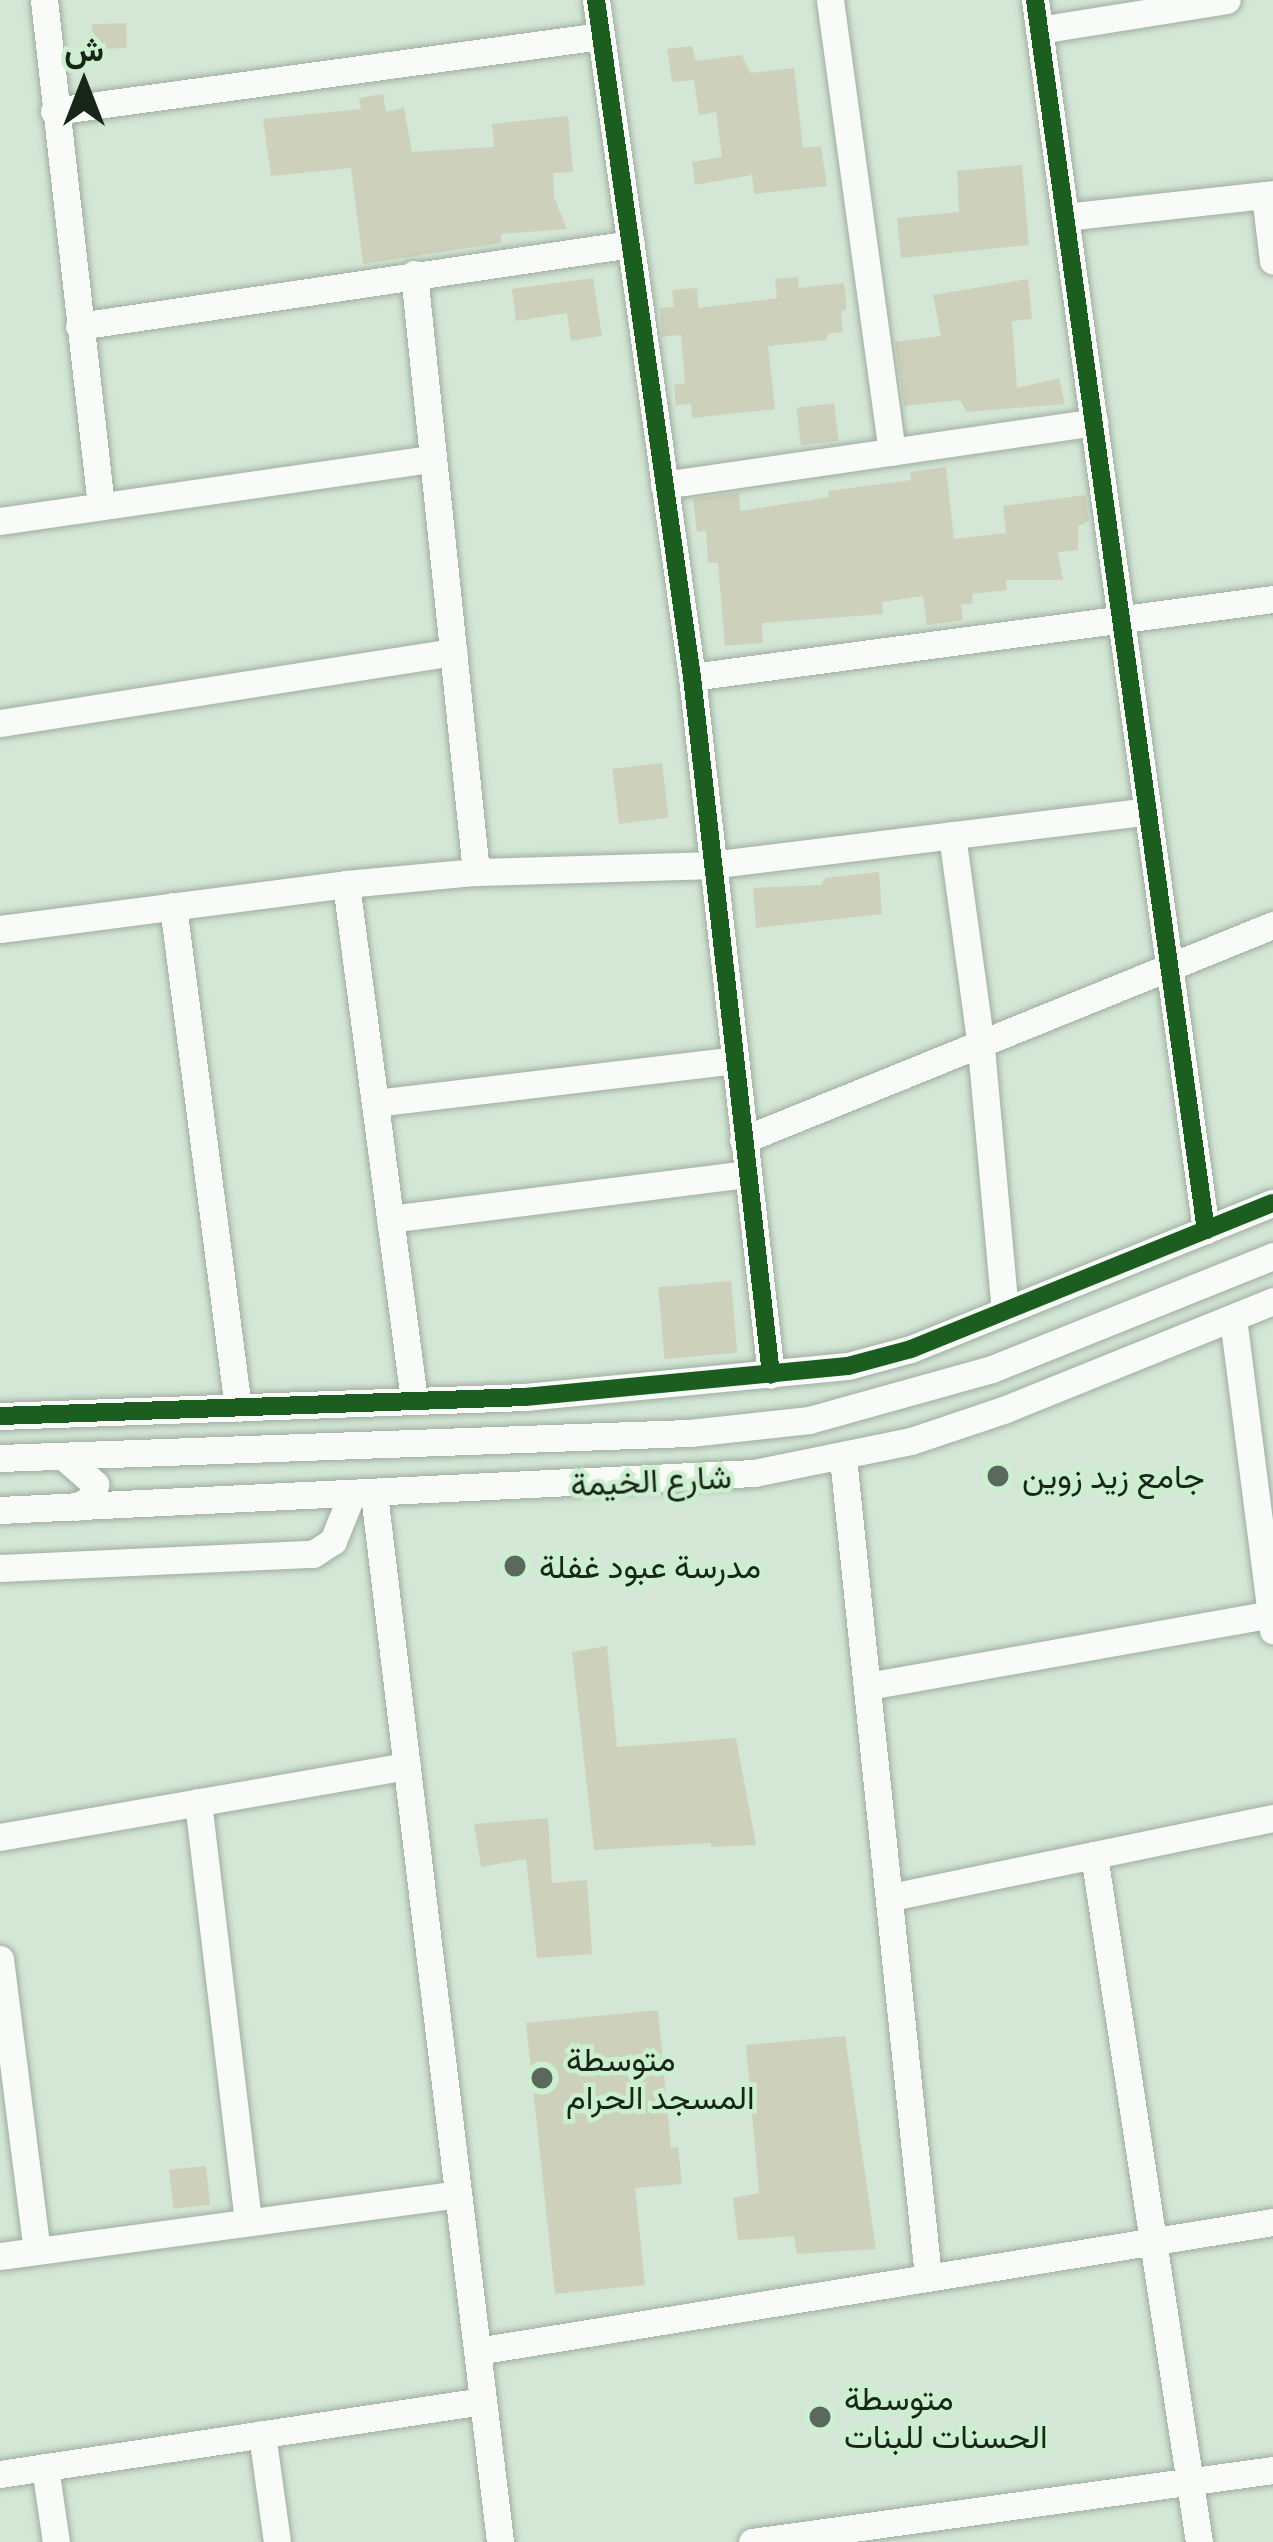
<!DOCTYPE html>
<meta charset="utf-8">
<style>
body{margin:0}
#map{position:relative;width:1273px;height:2542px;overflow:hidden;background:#d4e7d6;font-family:"Exo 2",Vazirmatn,sans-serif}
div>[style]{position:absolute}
.building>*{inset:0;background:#cdd0ba;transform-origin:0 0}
.roads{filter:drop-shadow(0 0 3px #9fada0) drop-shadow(0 0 3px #9fada0)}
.minor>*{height:27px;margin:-13.5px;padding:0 13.5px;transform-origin:13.5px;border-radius:13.5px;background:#f9fbf9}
.cycleway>*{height:18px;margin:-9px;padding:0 9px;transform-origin:9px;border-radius:9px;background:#1b5e20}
.dots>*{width:33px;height:33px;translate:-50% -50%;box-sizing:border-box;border:6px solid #ccefd0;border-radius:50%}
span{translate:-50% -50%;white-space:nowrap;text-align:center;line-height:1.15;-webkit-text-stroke:9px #ccefd0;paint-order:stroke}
.poi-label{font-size:33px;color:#182519}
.left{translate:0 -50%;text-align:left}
.street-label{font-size:33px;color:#182519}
.north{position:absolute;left:24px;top:24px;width:120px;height:120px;-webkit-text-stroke:9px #ccefd0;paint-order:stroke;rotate:0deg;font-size:33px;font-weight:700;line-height:48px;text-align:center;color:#182519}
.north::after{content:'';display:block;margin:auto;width:42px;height:54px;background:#182519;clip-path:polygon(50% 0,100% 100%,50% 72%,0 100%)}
</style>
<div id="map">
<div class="building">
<div style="left:126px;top:23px;width:25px;height:34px;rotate:88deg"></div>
<div style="clip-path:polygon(692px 46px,696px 61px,742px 55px,750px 73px,794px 68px,803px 148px,821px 146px,827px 186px,754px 194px,752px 175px,695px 185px,692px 162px,722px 157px,716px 112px,699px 115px,694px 80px,672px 82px,667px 49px)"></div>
<div style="clip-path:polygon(383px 94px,386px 112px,404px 108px,412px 152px,494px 147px,492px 124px,568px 116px,573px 172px,553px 173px,554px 197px,567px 229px,501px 234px,501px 243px,363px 264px,351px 168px,271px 176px,263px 119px,361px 109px,359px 98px)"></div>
<div style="clip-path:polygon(1022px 165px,1029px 245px,901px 258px,897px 218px,959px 212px,957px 171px)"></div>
<div style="clip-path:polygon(798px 277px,799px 288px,844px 283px,847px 309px,841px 312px,843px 332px,827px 334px,827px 340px,768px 346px,775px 409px,692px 418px,691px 404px,676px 405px,674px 385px,685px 383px,681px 335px,662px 337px,660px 308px,674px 307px,672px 290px,697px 288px,698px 308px,777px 298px,775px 279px)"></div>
<div style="clip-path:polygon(593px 278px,602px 336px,571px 341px,567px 313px,516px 321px,512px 289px)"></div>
<div style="clip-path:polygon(1028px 279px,1032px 319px,1012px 321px,1017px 388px,1059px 378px,1065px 404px,967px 412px,960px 400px,904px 406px,895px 342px,941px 336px,933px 295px)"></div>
<div style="left:834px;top:403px;width:38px;height:38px;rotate:83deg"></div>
<div style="clip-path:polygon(946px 467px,954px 539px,1006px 533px,1003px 506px,1085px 495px,1089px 520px,1078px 527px,1078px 550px,1058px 552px,1063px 580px,1006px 580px,1007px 590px,972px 594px,973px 603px,961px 605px,963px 620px,927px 625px,923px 596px,882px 602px,883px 614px,762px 623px,763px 643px,725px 646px,718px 563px,708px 563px,706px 531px,697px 532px,693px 499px,739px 492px,740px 511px,829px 497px,828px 491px,911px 480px,910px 472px)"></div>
<div style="left:662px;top:763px;width:55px;height:50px;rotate:83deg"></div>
<div style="clip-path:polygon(879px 872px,882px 914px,756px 928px,753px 888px,821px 885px,825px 878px)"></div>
<div style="left:731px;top:1281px;width:72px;height:73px;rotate:85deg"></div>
<div style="clip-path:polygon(607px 1646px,617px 1747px,736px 1738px,756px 1845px,711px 1847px,711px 1843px,594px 1850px,572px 1652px)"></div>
<div style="clip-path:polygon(548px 1818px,552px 1883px,587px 1880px,592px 1954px,537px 1958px,526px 1859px,481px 1867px,474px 1824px)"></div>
<div style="clip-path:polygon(658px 2010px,671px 2148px,678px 2147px,682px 2184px,635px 2188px,645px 2285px,555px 2294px,526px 2023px)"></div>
<div style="clip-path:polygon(845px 2036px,876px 2249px,797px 2254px,794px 2236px,738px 2240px,733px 2198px,759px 2193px,746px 2045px)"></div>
<div style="left:206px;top:2166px;width:39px;height:37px;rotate:84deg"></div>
</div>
<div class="roads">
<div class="minor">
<div style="left:44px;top:0;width:509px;rotate:83.57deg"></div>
<div style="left:596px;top:0;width:684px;rotate:81.93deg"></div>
<div style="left:692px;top:677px;width:702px;rotate:83.54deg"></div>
<div style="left:830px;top:0;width:456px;rotate:82.2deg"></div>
<div style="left:1035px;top:0;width:1242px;rotate:82.09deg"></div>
<div style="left:1039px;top:30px;width:190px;rotate:-9.1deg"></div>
<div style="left:54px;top:111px;width:552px;rotate:-7.81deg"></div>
<div style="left:1265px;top:195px;width:66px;rotate:83.1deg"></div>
<div style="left:1065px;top:217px;width:209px;rotate:-6.3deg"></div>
<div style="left:414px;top:274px;width:601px;rotate:84.08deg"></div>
<div style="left:79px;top:326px;width:558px;rotate:-8.45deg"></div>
<div style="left:664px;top:485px;width:435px;rotate:-8.3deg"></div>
<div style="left:0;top:521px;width:436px;rotate:-8.2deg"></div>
<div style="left:692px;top:677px;width:586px;rotate:-7.65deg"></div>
<div style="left:0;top:723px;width:459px;rotate:-8.9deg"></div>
<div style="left:952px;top:835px;width:215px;rotate:82.2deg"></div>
<div style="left:981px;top:1048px;width:263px;rotate:84.8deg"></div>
<div style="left:346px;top:884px;width:520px;rotate:82.49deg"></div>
<div style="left:173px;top:906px;width:506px;rotate:82.62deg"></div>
<div style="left:0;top:929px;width:349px;rotate:-7.4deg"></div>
<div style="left:346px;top:884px;width:131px;rotate:-5.3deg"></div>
<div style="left:476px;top:872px;width:234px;rotate:-1.7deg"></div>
<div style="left:710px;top:865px;width:440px;rotate:-7deg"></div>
<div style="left:375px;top:1103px;width:362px;rotate:-6.8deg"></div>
<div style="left:743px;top:1140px;width:572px;rotate:-22.08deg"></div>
<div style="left:390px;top:1219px;width:359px;rotate:-7.2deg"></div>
<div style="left:1233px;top:1318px;width:315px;rotate:82.7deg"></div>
<div style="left:0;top:1416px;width:525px;rotate:-2.07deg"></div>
<div style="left:525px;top:1397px;width:324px;rotate:-5.5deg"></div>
<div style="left:848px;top:1366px;width:65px;rotate:-15.1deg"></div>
<div style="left:911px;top:1349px;width:390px;rotate:-22deg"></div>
<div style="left:63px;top:1456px;width:43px;rotate:41.2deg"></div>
<div style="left:95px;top:1484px;width:16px;rotate:105deg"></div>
<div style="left:91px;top:1499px;width:17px;rotate:152deg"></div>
<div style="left:0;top:1458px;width:690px;rotate:-2.08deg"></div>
<div style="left:690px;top:1433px;width:120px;rotate:-6.2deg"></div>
<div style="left:809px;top:1420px;width:190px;rotate:-15.6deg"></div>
<div style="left:992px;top:1369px;width:303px;rotate:-21.9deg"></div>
<div style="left:843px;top:1458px;width:823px;rotate:84.07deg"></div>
<div style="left:374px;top:1494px;width:1056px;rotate:83.14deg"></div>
<div style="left:0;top:1510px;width:755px;rotate:-2.81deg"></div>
<div style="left:754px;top:1473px;width:160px;rotate:-11.5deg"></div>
<div style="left:911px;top:1441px;width:100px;rotate:-18.6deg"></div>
<div style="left:1006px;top:1409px;width:288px;rotate:-22deg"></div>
<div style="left:0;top:1568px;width:313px;rotate:-2.6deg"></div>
<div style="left:313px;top:1554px;width:24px;rotate:-33deg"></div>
<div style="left:333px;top:1541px;width:51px;rotate:-68deg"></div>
<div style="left:868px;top:1686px;width:409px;rotate:-10.1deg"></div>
<div style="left:198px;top:1802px;width:423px;rotate:83.2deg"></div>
<div style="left:0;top:1837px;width:413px;rotate:-9.9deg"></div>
<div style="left:1094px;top:1855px;width:695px;rotate:81.31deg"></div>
<div style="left:891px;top:1897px;width:390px;rotate:-11.7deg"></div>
<div style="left:0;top:1959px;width:293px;rotate:82.8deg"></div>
<div style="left:0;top:2256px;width:462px;rotate:-7.7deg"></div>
<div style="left:477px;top:2351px;width:806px;rotate:-9.21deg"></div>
<div style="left:262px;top:2434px;width:109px;rotate:82.1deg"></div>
<div style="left:45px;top:2467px;width:76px;rotate:81.7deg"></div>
<div style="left:0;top:2474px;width:487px;rotate:-8.6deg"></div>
<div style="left:752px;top:2542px;width:526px;rotate:-7.87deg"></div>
</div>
</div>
<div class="cycleway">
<div style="left:596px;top:0;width:684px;rotate:81.93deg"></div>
<div style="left:692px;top:677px;width:702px;rotate:83.54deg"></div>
<div style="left:1035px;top:0;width:1242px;rotate:82.09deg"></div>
<div style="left:0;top:1416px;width:525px;rotate:-2.07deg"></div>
<div style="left:525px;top:1397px;width:324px;rotate:-5.5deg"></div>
<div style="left:848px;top:1366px;width:65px;rotate:-15.1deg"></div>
<div style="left:911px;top:1349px;width:390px;rotate:-22deg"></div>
</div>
<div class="dots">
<div style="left:998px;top:1476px;background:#5a695b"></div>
<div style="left:515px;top:1566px;background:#5a695b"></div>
<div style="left:542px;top:2078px;background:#5a695b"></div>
<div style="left:820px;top:2417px;background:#5a695b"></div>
</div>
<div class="poi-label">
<span class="left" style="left:1022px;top:1476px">جامع زيد زوين</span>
<span class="left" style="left:539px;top:1566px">مدرسة عبود غفلة</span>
<span class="left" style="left:566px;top:2078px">متوسطة<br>المسجد الحرام</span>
<span class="left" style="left:844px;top:2417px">متوسطة<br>الحسنات للبنات</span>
</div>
<div class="street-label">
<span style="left:651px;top:1480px;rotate:-3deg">شارع الخيمة</span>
</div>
<div class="north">ش</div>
</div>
